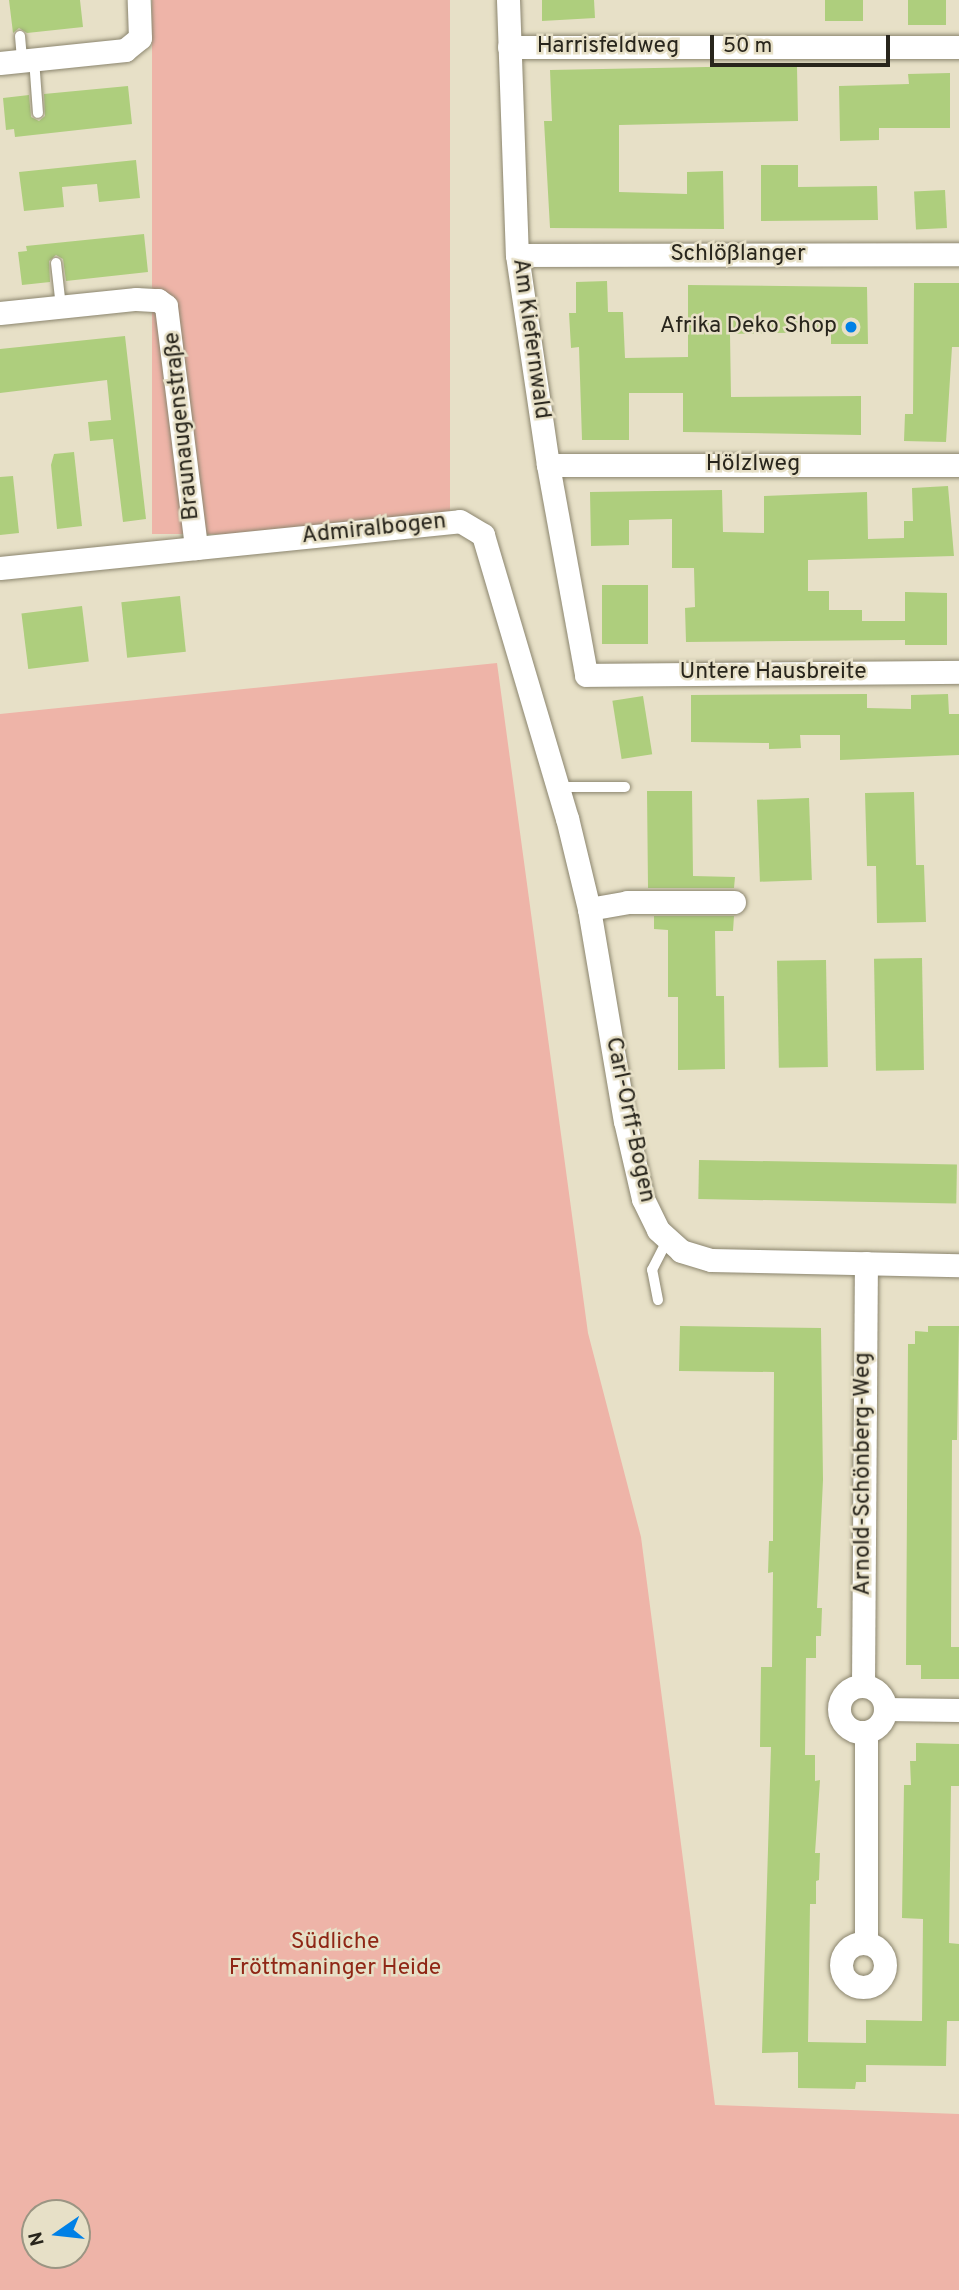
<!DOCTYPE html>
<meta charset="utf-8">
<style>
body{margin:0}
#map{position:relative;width:959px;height:2290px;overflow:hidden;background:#e7e0c7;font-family:Overpass,sans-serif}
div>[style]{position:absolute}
.green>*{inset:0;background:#eeb4a8;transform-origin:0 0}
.building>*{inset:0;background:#aece7d;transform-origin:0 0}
.roads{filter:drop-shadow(0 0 2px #8b856e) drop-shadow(0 0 2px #8b856e)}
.service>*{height:10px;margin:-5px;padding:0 5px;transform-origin:5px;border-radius:5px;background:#fff}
.minor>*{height:23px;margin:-11.5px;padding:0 11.5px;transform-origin:11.5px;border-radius:11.5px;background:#fff}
.minor>.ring{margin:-11.5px;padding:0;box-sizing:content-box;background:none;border:23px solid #fff;border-radius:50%}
.dots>*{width:19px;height:19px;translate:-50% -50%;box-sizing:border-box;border:4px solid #e7e0c7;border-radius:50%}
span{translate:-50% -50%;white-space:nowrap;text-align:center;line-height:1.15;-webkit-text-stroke:5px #e7e0c7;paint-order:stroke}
.street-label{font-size:23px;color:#28251c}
.poi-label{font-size:23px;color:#28251c}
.right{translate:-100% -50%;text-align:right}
.park-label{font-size:23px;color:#8f2615}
.north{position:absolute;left:21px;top:2199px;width:70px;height:70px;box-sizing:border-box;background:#e7e0c7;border:2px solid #9b9583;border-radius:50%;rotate:256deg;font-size:19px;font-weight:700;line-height:28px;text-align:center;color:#28251c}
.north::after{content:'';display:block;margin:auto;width:24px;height:32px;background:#0080e6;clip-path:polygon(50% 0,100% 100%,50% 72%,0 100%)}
.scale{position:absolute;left:710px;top:35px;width:180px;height:32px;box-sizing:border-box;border:4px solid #28251c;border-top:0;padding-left:9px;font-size:21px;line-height:24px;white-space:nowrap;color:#28251c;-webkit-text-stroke:5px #e7e0c7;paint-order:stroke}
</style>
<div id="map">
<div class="green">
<div style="left:152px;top:0;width:298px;height:534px"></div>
<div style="clip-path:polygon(evenodd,497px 663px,588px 1333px,641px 1537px,715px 2105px,959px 2114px,959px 2290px,0 2290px,0 714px,497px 663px,35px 2213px,77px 2213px,77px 2255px,35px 2255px,35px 2213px)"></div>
</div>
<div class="building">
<div style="clip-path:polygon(9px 0,80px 0,83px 27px,27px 33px,19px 28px,13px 33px)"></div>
<div style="clip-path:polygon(542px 0,594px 0,595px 18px,542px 21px)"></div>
<div style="left:825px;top:0;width:38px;height:21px"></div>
<div style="left:908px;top:0;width:38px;height:25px"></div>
<div style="clip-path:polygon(759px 66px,797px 66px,798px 121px,619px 125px,619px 192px,687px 194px,687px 172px,723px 171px,724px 229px,550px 228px,544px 121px,552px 121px,550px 70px)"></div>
<div style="clip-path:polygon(950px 73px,950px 128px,879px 128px,879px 140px,840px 141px,839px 86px,909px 84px,908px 74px)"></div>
<div style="clip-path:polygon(128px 86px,132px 124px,15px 137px,14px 129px,6px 130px,3px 98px,29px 95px,31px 117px,39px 121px,45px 116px,44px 94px)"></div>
<div style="clip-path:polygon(136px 160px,140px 198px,99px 202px,97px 184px,62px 187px,64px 207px,24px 211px,19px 172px)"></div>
<div style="clip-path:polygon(761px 165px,798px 165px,798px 187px,877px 186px,878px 220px,761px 221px)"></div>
<div style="left:945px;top:190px;width:38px;height:31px;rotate:87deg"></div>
<div style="clip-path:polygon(144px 234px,148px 272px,66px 281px,63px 259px,56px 255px,49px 261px,50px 282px,22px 285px,18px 252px,27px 251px,26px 246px)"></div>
<div style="clip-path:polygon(607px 281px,608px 312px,623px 312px,625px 358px,688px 357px,688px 285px,867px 287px,868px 344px,831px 344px,831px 332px,730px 334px,731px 397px,861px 396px,861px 435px,683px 432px,683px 393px,629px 393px,629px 440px,582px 440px,579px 347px,571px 348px,569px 313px,576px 313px,576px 282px)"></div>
<div style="clip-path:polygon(914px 283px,959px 283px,959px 347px,952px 347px,946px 442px,904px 441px,905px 414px,913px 414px)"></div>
<div style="clip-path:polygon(125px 336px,146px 519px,123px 522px,113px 439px,90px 441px,88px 422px,111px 420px,107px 380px,0 393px,0 349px)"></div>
<div style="clip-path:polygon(74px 452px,82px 526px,57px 529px,51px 465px,54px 454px)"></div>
<div style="clip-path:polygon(13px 476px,19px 533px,0 535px,0 477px)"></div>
<div style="clip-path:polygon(948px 486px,954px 556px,808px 560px,808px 591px,829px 591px,829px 610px,862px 610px,862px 621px,905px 621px,905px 592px,947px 593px,947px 645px,905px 645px,905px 640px,686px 642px,685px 608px,695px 607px,694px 568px,672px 568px,672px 519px,629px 520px,629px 545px,591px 546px,590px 492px,722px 490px,723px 532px,764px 533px,764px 496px,867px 492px,868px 539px,904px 538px,904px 521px,913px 521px,912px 488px)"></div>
<div style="left:602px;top:585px;width:46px;height:59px"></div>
<div style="left:180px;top:596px;width:56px;height:59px;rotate:84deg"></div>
<div style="left:82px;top:606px;width:56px;height:61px;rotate:83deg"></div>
<div style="clip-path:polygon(867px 694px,867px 708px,911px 709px,911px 695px,948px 694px,949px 714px,959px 714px,959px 755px,840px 760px,840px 735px,800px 735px,801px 748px,769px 749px,769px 743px,691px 742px,691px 695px)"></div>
<div style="left:643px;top:696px;width:59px;height:31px;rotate:81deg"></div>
<div style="clip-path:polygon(647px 791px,692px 791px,693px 876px,735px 877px,734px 888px,648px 888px)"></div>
<div style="clip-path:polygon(914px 792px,916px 865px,924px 865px,926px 922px,877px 923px,876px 866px,867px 866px,865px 793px)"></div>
<div style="left:809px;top:798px;width:82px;height:52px;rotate:88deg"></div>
<div style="clip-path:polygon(654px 916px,734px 916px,733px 931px,715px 931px,716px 996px,724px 996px,725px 1069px,678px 1070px,678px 997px,668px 997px,668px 930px,654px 929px)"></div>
<div style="left:922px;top:958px;width:112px;height:48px;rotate:89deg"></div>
<div style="left:826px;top:960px;width:107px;height:49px;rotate:89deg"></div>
<div style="left:699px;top:1160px;width:258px;height:39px;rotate:1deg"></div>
<div style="clip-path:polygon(680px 1326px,821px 1328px,823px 1480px,817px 1608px,822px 1608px,821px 1636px,816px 1636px,816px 1658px,806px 1658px,805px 1755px,815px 1755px,815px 1781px,820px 1780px,815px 1853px,820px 1853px,819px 1880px,816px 1881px,816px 1904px,810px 1904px,808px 2042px,866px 2043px,866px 2020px,922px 2021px,923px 1919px,902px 1918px,904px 1785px,911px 1785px,910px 1761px,916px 1761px,916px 1743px,959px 1744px,959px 1786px,951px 1786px,949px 1943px,959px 1944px,959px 2021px,947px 2021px,946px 2066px,866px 2065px,866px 2082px,856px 2082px,855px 2089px,798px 2088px,798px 2052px,762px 2053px,771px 1747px,760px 1747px,761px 1667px,772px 1667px,773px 1572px,768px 1573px,769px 1541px,773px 1541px,774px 1372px,679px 1371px)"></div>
<div style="clip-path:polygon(928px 1326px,959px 1326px,957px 1440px,952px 1440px,951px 1647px,959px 1647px,959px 1679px,921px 1679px,921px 1665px,906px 1665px,908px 1344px,915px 1344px,915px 1331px,928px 1332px)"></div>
</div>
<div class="roads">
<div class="service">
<div style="left:20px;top:36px;width:24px;rotate:85deg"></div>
<div style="left:34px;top:59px;width:54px;rotate:85.8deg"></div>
<div style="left:56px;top:263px;width:44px;rotate:83.5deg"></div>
<div style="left:559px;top:787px;width:66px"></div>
<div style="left:658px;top:1300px;width:31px;rotate:-101deg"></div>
<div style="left:652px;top:1270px;width:36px;rotate:-63deg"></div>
</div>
<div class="minor">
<div style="left:508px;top:0;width:255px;rotate:88deg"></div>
<div style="left:517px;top:255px;width:212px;rotate:81.6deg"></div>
<div style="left:548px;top:465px;width:213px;rotate:79.7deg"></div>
<div style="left:586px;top:675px;width:373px;rotate:-0.5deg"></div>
<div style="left:509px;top:47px;width:450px"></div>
<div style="left:0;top:63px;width:126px;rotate:-5.9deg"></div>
<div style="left:125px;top:50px;width:19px;rotate:-39deg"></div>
<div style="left:140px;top:38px;width:38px;rotate:-92deg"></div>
<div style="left:517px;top:255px;width:442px;rotate:-0.1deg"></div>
<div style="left:0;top:313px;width:137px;rotate:-5.9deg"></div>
<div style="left:136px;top:299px;width:22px;rotate:3deg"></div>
<div style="left:158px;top:300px;width:10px;rotate:37deg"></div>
<div style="left:166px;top:306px;width:244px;rotate:82.9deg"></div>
<div style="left:548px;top:465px;width:411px"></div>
<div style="left:0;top:568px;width:462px;rotate:-5.8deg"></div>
<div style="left:460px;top:521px;width:27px;rotate:31deg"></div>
<div style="left:483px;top:535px;width:295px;rotate:73.5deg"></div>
<div style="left:567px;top:818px;width:94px;rotate:76.4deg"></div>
<div style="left:589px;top:909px;width:215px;rotate:80.4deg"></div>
<div style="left:625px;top:1121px;width:80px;rotate:77deg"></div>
<div style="left:643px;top:1199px;width:34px;rotate:64deg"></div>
<div style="left:658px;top:1230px;width:31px;rotate:42deg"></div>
<div style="left:681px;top:1251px;width:31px;rotate:17deg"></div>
<div style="left:711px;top:1260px;width:248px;rotate:1.2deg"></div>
<div style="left:589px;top:909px;width:39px;rotate:-10deg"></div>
<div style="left:627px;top:902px;width:107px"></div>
<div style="left:863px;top:1685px;width:422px;rotate:-89.6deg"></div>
<div class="ring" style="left:839px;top:1686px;width:23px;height:23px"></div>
<div style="left:885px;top:1709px;width:74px;rotate:0.8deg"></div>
<div style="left:866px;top:1732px;width:211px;rotate:90deg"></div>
<div class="ring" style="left:841px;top:1943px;width:21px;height:21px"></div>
</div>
</div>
<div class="dots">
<div style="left:851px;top:327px;background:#0080e6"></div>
</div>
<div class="street-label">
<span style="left:608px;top:47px">Harrisfeldweg</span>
<span style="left:738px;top:255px">Schlößlanger</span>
<span style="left:530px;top:339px;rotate:82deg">Am Kiefernwald</span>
<span style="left:183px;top:426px;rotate:-96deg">Braunaugenstraße</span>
<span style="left:753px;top:465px">Hölzlweg</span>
<span style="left:374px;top:530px;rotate:-6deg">Admiralbogen</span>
<span style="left:773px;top:673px">Untere Hausbreite</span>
<span style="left:629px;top:1120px;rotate:78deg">Carl-Orff-Bogen</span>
<span style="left:864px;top:1474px;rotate:-90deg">Arnold-Schönberg-Weg</span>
</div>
<div class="poi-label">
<span class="right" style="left:837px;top:327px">Afrika Deko Shop</span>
</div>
<div class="park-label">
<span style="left:335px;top:1956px">Südliche<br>Fröttmaninger Heide</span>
</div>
<div class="north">N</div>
<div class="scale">50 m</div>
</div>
